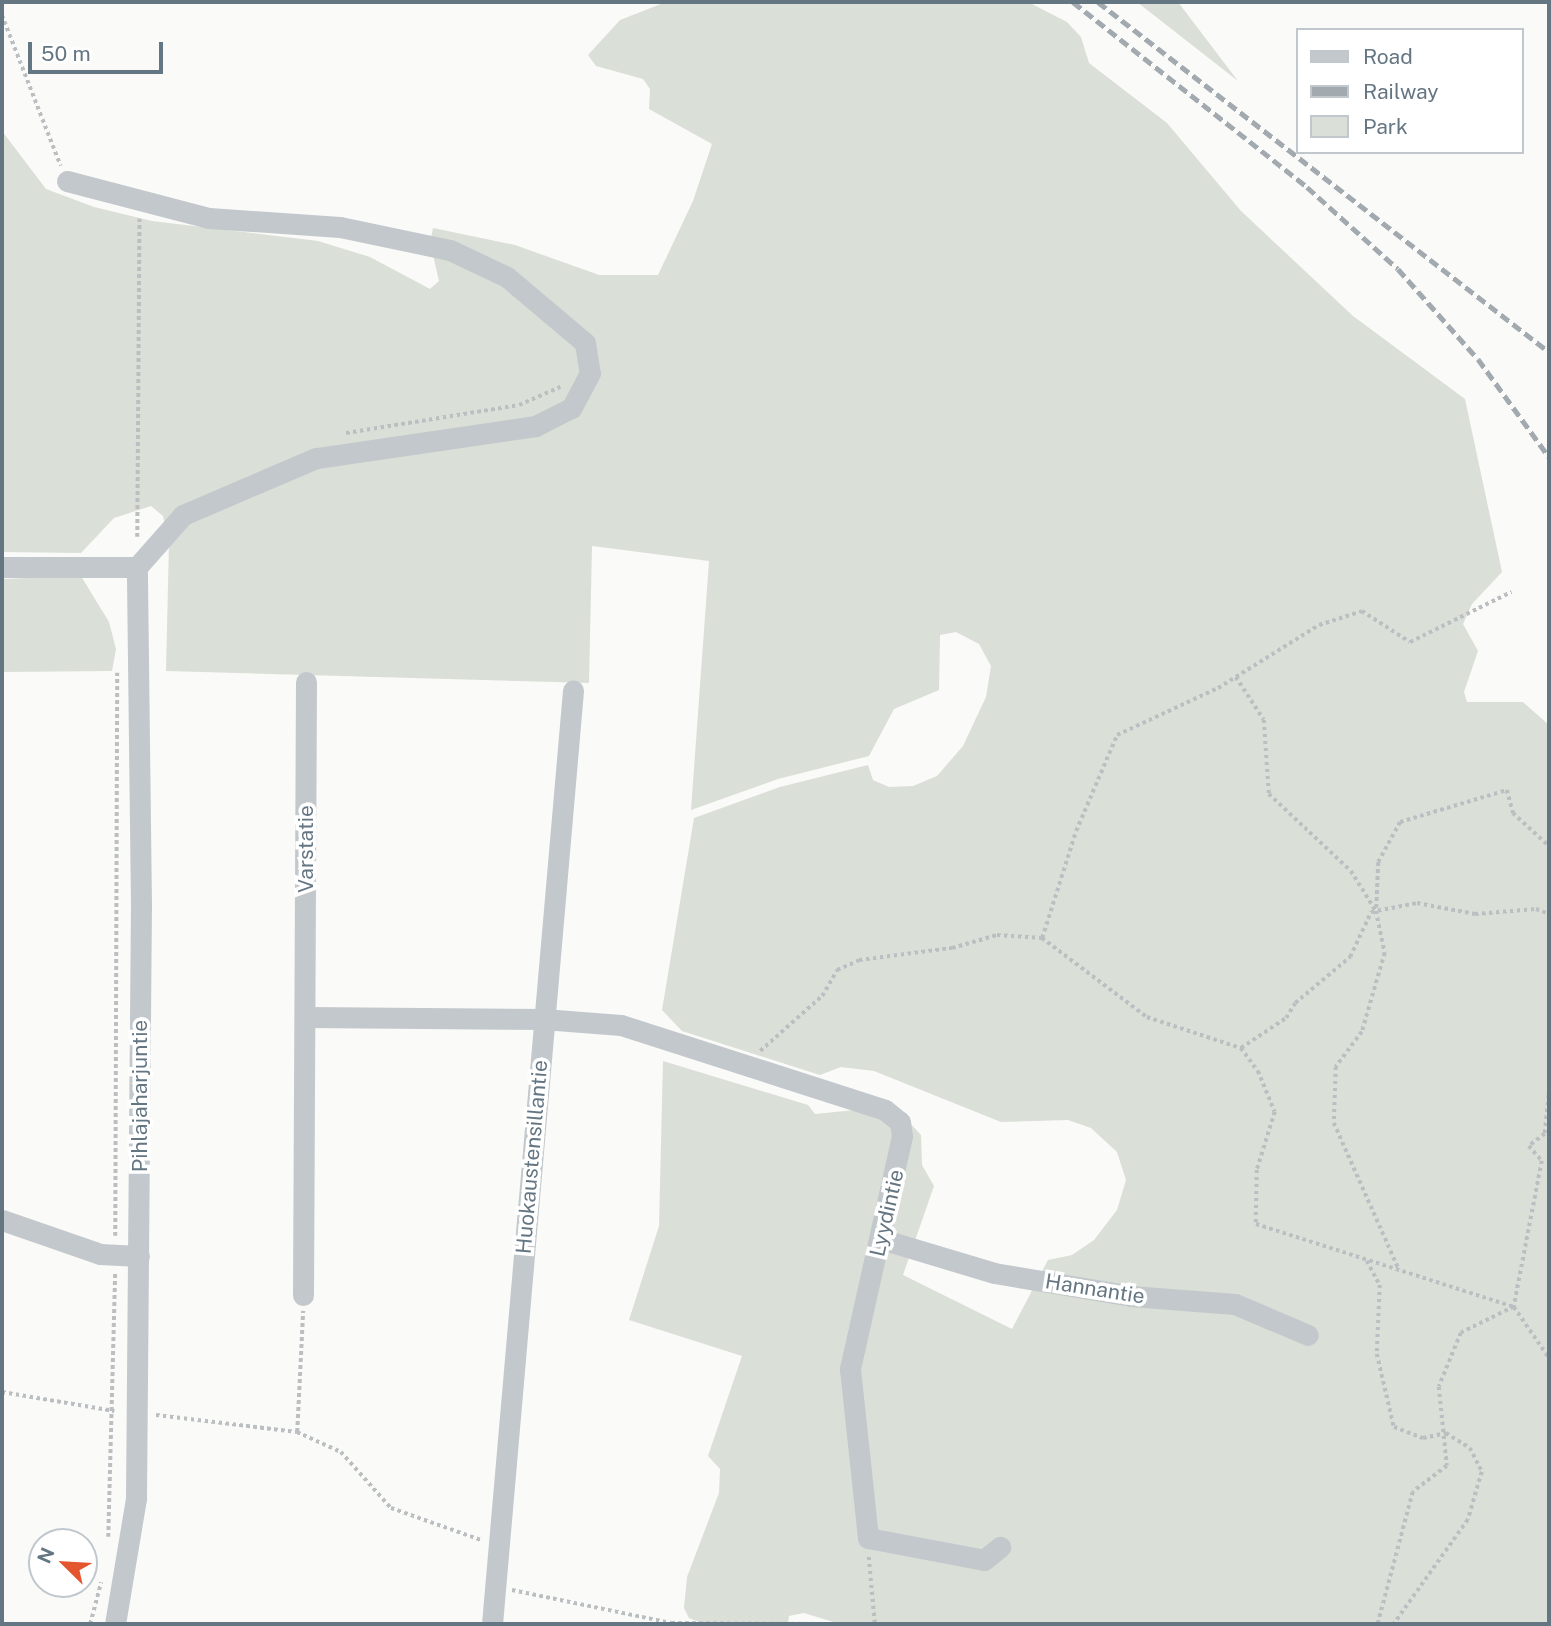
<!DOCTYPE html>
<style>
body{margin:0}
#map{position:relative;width:1551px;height:1626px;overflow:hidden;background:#fafaf8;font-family:"Public Sans",sans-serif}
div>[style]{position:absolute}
.green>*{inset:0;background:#dadfd7}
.path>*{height:3.5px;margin-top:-1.75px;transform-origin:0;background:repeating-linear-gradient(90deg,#bbbfc2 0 3.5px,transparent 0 7px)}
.minor>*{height:21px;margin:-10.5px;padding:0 10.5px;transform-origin:10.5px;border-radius:10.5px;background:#c3c8cc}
.rail>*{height:5px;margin-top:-2.5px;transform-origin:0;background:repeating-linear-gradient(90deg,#a2aab0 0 10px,transparent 0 15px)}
span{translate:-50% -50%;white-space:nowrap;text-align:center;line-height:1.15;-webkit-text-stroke:7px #fff;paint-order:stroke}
.street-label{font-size:21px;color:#657683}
.frame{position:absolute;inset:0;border:4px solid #657683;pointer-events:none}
.legend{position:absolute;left:1296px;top:28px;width:228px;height:126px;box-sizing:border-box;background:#fff;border:2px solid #c1c8cd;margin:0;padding:9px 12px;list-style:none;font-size:21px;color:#657683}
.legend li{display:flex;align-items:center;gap:14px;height:35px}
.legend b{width:35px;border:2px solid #c1c8cd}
.north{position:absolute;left:28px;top:1528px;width:70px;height:70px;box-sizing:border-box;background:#fff;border:2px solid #c1c8cd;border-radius:50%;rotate:294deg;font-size:19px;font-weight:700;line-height:28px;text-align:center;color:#657683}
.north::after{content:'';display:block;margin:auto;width:24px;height:32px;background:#e4572e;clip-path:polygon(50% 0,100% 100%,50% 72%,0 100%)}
.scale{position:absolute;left:28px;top:42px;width:135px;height:32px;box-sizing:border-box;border:4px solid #657683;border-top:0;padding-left:9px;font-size:21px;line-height:24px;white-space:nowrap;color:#657683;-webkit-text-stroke:5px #fff;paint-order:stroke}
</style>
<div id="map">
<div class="green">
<div style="clip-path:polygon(666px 2px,1028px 2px,1067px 22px,1081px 37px,1089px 63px,1167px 123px,1241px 211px,1353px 316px,1465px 399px,1502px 572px,1472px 604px,1463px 624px,1478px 651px,1464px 692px,1467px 702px,1523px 702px,1549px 725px,1549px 1624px,840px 1624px,804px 1613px,789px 1616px,788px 1624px,704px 1624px,689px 1618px,684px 1608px,687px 1577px,719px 1493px,720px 1469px,708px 1456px,742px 1356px,629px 1320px,659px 1226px,663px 1061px,808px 1105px,815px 1114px,865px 1109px,910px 1123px,921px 1135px,922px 1165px,934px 1186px,903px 1275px,1012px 1329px,1048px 1260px,1072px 1255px,1094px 1240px,1117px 1210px,1126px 1180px,1117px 1152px,1091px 1128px,1068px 1120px,1001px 1122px,874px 1071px,841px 1067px,820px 1075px,682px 1031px,662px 1010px,694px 818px,780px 787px,868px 765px,873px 780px,889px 787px,913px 786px,937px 776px,963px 746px,986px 697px,991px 666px,979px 644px,956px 632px,940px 635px,939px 690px,894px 709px,869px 756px,778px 779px,691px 810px,709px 561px,592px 546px,589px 683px,166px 671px,169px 543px,163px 516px,151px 506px,114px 518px,81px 553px,2px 552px,2px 131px,46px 189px,94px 207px,152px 221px,318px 241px,370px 257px,430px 289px,439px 281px,430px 242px,433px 228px,515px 245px,599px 275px,658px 275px,693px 201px,712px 144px,649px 109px,650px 89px,643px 79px,596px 66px,588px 55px,620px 20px)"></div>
<div style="clip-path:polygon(1137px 2px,1178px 2px,1238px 81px)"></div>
<div style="clip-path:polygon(81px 576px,109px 622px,116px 649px,112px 671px,2px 672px,2px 579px)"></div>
</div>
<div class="path">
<div style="left:2px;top:15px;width:162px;rotate:68.7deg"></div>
<div style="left:346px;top:433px;width:175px;rotate:-9.2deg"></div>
<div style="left:519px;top:405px;width:45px;rotate:-23.7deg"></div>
<div style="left:137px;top:537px;width:318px;rotate:-89.6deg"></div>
<div style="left:1236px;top:677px;width:51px;rotate:56.9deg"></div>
<div style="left:1264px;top:720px;width:74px;rotate:86.1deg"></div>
<div style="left:1269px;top:794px;width:112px;rotate:43.2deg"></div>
<div style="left:1351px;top:871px;width:47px;rotate:58deg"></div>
<div style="left:1376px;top:911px;width:43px;rotate:77.9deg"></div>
<div style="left:1385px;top:953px;width:82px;rotate:106.2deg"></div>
<div style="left:1362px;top:1032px;width:44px;rotate:126.6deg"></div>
<div style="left:1336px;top:1067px;width:56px;rotate:92deg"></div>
<div style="left:1334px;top:1123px;width:161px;rotate:66.1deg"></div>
<div style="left:1376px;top:908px;width:46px;rotate:-87.5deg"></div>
<div style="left:1378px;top:862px;width:46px;rotate:-61.2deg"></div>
<div style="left:1400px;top:822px;width:112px;rotate:-16.7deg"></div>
<div style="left:1507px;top:790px;width:24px;rotate:75deg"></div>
<div style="left:1513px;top:813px;width:49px;rotate:42.5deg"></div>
<div style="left:1042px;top:938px;width:112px;rotate:-72.4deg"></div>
<div style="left:1076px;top:831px;width:104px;rotate:-66.9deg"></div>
<div style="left:1117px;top:735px;width:111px;rotate:-25deg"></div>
<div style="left:1218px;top:688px;width:119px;rotate:-32deg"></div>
<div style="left:1319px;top:625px;width:45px;rotate:-18deg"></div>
<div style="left:1362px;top:611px;width:57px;rotate:32.9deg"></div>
<div style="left:1410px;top:642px;width:113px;rotate:-26.3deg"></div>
<div style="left:1241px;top:1048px;width:29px;rotate:54deg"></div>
<div style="left:1258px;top:1071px;width:44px;rotate:67.5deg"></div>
<div style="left:1275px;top:1112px;width:61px;rotate:107.2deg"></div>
<div style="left:1257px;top:1170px;width:54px;rotate:91.1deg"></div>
<div style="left:1256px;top:1224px;width:271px;rotate:17.8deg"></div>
<div style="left:1514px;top:1307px;width:59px;rotate:153.9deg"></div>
<div style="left:1461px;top:1333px;width:58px;rotate:112.2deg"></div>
<div style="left:1439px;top:1387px;width:79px;rotate:84.2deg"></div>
<div style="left:1447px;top:1466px;width:43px;rotate:142.6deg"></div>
<div style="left:1413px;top:1492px;width:137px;rotate:104.9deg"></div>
<div style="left:760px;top:1051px;width:83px;rotate:-41.6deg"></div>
<div style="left:822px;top:996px;width:30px;rotate:-60deg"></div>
<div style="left:837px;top:970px;width:24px;rotate:-24deg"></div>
<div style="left:859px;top:960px;width:94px;rotate:-7.4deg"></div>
<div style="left:952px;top:948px;width:47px;rotate:-16.1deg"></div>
<div style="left:997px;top:935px;width:45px;rotate:3.8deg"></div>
<div style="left:1042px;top:938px;width:131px;rotate:37deg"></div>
<div style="left:1147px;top:1017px;width:99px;rotate:18.3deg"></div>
<div style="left:1241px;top:1048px;width:54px;rotate:-33.7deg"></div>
<div style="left:1286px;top:1018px;width:17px;rotate:-59deg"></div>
<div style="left:1295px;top:1003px;width:72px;rotate:-39.9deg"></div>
<div style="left:1350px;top:957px;width:50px;rotate:-65deg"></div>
<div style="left:1371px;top:912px;width:47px;rotate:-11.1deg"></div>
<div style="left:1417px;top:903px;width:59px;rotate:10.7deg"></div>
<div style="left:1475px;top:914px;width:61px;rotate:-4.7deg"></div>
<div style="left:1536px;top:909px;width:14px;rotate:21deg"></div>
<div style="left:1549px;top:1095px;width:39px;rotate:96deg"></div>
<div style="left:1545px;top:1134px;width:20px;rotate:143deg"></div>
<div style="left:1529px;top:1146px;width:20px;rotate:49deg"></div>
<div style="left:1542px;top:1161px;width:149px;rotate:100.9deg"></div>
<div style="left:1514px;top:1307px;width:62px;rotate:55.5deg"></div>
<div style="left:115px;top:1236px;width:563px;rotate:-89.8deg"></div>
<div style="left:1367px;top:1261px;width:27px;rotate:62deg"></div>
<div style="left:1380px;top:1285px;width:69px;rotate:92.5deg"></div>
<div style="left:1377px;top:1354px;width:75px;rotate:76.9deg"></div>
<div style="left:1394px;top:1427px;width:31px;rotate:21deg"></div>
<div style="left:1423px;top:1438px;width:24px;rotate:-12deg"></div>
<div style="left:1446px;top:1433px;width:28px;rotate:32deg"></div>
<div style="left:1470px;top:1448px;width:27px;rotate:63deg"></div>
<div style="left:1482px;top:1472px;width:50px;rotate:106.3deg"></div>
<div style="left:1468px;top:1520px;width:128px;rotate:125.4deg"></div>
<div style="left:2px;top:1392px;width:114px;rotate:9.6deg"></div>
<div style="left:156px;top:1415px;width:142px;rotate:6.9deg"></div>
<div style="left:297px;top:1432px;width:121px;rotate:-87.2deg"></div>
<div style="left:297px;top:1432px;width:48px;rotate:24.4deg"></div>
<div style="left:341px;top:1452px;width:75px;rotate:48.2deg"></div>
<div style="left:391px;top:1508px;width:96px;rotate:19.6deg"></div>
<div style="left:108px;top:1537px;width:265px;rotate:-88.5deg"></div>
<div style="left:869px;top:1557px;width:67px;rotate:84.9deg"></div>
<div style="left:512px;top:1590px;width:162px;rotate:11.7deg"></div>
<div style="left:671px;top:1623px;width:160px;rotate:0.4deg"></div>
<div style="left:90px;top:1624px;width:43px;rotate:-75.3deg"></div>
</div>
<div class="minor">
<div style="left:67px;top:181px;width:147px;rotate:14.6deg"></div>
<div style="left:209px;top:218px;width:131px;rotate:3.9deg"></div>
<div style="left:340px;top:227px;width:112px;rotate:11.8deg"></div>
<div style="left:450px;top:250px;width:63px;rotate:25.3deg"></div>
<div style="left:507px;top:277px;width:102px;rotate:40.2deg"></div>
<div style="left:585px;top:343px;width:30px;rotate:81deg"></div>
<div style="left:590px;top:373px;width:40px;rotate:118deg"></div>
<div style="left:571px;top:408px;width:39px;rotate:153deg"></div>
<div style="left:536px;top:426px;width:222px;rotate:171.7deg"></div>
<div style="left:316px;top:458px;width:145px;rotate:156.8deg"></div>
<div style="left:183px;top:515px;width:69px;rotate:131.5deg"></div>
<div style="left:2px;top:567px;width:135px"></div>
<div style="left:306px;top:1017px;width:237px;rotate:0.5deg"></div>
<div style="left:543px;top:1019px;width:78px;rotate:4.4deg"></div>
<div style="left:621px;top:1025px;width:277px;rotate:17.8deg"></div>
<div style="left:885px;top:1110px;width:19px;rotate:39deg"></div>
<div style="left:900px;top:1122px;width:14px;rotate:82deg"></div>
<div style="left:902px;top:1136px;width:239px;rotate:102.6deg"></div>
<div style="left:850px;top:1369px;width:170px;rotate:83.9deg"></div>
<div style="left:868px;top:1538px;width:118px;rotate:10.7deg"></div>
<div style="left:984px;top:1560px;width:21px;rotate:-39deg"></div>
<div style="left:2px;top:1220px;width:104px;rotate:19.1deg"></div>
<div style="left:100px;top:1254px;width:39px;rotate:3deg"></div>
<div style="left:881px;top:1239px;width:118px;rotate:16.7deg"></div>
<div style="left:994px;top:1273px;width:139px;rotate:9.5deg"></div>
<div style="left:1131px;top:1296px;width:104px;rotate:4.4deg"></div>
<div style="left:1235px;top:1304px;width:79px;rotate:23deg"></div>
<div style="left:303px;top:1295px;width:613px;rotate:-89.72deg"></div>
<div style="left:115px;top:1624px;width:128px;rotate:-80.5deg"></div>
<div style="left:136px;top:1498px;width:592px;rotate:-89.52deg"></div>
<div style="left:141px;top:906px;width:339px;rotate:-90.7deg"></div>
<div style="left:492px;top:1624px;width:937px;rotate:-85.04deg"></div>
</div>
<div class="rail">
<div style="left:1073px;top:2px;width:298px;rotate:38.3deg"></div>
<div style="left:1307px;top:187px;width:122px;rotate:42deg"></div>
<div style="left:1398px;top:269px;width:120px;rotate:48.4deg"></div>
<div style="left:1478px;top:359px;width:121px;rotate:54.1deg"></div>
<div style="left:1098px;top:2px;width:571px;rotate:37.81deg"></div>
</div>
<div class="street-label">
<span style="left:306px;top:849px;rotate:-90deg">Varstatie</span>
<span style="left:140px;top:1096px;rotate:-90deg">Pihlajaharjuntie</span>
<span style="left:532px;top:1157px;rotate:-85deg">Huokaustensillantie</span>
<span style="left:887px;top:1213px;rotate:-77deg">Lyydintie</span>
<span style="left:1095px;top:1289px;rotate:9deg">Hannantie</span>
</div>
<div class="frame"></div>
<ul class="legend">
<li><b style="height:9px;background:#c3c8cc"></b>Road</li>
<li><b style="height:9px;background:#a2aab0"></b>Railway</li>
<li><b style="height:19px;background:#dadfd7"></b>Park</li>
</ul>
<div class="north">N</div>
<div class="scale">50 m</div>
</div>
